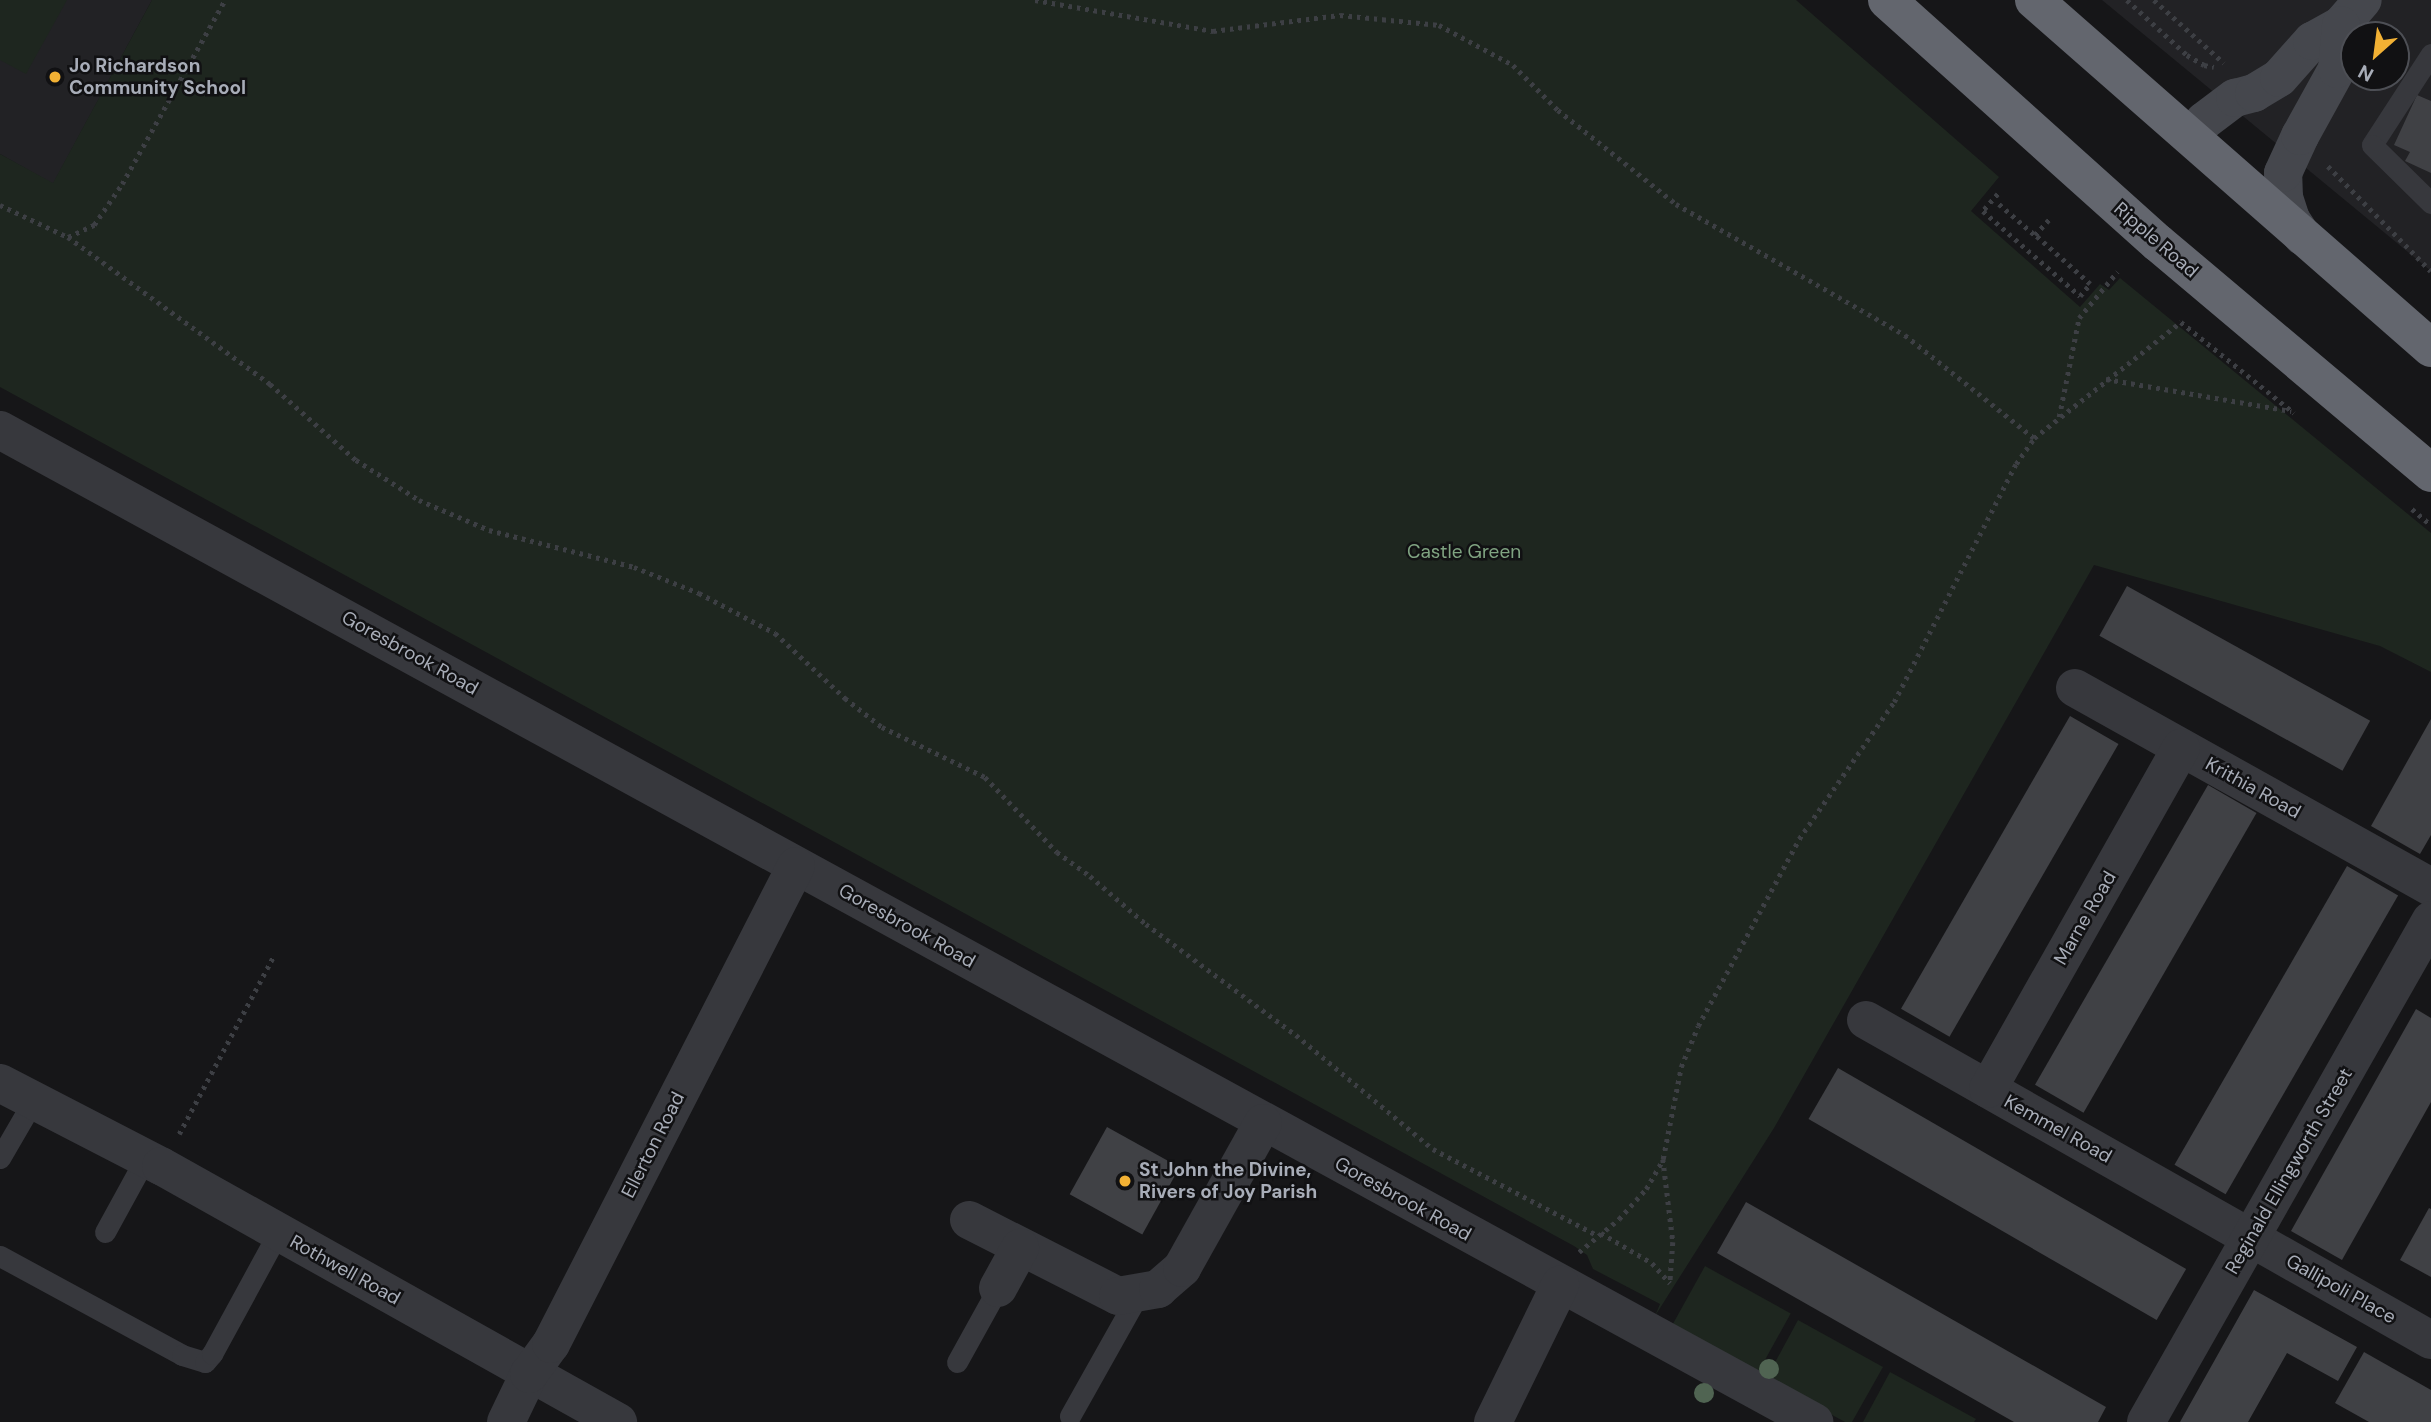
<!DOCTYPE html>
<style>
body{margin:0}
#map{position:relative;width:2431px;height:1422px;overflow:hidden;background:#161618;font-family:"DM Sans",sans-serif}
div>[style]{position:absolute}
.built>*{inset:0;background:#222225}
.green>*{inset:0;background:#1e261f;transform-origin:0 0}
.building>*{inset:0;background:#404145;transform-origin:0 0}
.path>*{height:4.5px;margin-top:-2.25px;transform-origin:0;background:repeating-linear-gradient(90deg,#3d3f44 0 3.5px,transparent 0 8.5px)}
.lane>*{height:21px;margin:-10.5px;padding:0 10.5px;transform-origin:10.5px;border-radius:10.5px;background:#37383d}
.street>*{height:38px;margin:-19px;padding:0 19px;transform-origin:19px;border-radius:19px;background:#37383d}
.secondary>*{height:38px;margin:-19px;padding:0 19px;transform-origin:19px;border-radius:19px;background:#45474d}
.highway>*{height:38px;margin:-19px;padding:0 19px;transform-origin:19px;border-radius:19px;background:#63666e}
.trees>*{width:20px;height:20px;margin:-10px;border-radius:50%;background:#506452}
.dots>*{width:19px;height:19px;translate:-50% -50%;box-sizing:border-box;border:4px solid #111113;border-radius:50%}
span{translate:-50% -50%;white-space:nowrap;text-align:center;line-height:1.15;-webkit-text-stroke:5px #111113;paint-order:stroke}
.poi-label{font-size:19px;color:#a8adb8;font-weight:700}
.left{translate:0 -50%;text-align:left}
.street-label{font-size:19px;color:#a8adb8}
.park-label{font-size:19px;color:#7fa381}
.north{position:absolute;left:2340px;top:21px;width:70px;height:70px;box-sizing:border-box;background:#111113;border:2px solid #4d4f55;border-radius:50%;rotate:208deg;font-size:19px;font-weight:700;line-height:28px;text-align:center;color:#a8adb8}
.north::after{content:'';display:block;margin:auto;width:24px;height:32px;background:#f2b134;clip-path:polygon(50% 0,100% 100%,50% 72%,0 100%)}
</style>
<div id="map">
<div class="built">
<div style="clip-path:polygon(0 0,152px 0,53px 184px,0 154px)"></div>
<div style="clip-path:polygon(evenodd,2102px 0,2431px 0,2431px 271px,2102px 0,2354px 35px,2396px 35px,2396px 77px,2354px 77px,2354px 35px)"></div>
</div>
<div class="green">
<div style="clip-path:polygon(0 0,67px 0,26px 74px,0 60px)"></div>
<div style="clip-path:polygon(152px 0,1796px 0,1999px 177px,1971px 211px,2080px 307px,2100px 284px,2109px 290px,2120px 278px,2431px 533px,2431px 672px,2380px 646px,2094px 565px,1774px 1128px,1655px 1316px,1660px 1304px,1593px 1269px,1587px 1255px,1574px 1246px,0 387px,0 154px,53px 183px)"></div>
<div style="left:1705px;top:1266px;width:98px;height:70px;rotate:29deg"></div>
<div style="clip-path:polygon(1798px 1320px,1883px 1367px,1852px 1422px,1845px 1422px,1766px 1379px)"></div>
<div style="clip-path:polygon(1890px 1372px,1976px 1419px,1974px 1422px,1863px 1422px)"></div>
</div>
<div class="building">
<div style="clip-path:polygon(2417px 95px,2431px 101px,2431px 173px,2405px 161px,2410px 152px,2394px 145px)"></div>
<div style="left:2127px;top:586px;width:278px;height:57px;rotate:29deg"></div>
<div style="left:2070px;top:716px;width:56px;height:338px;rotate:30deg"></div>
<div style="clip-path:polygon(2431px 719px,2431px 835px,2420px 854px,2371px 826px)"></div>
<div style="left:2208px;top:785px;width:56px;height:346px;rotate:30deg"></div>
<div style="left:2347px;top:866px;width:59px;height:345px;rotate:30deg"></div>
<div style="clip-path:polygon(2416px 1009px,2431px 1018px,2431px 1102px,2342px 1260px,2291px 1231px)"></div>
<div style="left:1838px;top:1068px;width:402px;height:59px;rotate:30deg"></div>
<div style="left:1107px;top:1127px;width:83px;height:77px;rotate:29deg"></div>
<div style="clip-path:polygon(1746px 1202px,2106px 1407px,2098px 1422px,2014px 1422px,1717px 1253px)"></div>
<div style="clip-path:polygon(2429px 1208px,2431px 1209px,2431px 1277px,2400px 1260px)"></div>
<div style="clip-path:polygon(2254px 1290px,2357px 1347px,2338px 1381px,2287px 1353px,2248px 1422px,2180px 1422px)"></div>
<div style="clip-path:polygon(2364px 1352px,2431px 1390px,2431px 1422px,2369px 1422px,2335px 1403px)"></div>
</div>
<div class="path">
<div style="left:1035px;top:0;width:181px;rotate:9.9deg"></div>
<div style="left:1213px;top:31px;width:128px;rotate:-7.2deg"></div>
<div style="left:1340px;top:15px;width:100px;rotate:5.8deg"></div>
<div style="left:1439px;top:25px;width:84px;rotate:28.4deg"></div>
<div style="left:1513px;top:65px;width:64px;rotate:45deg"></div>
<div style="left:1558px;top:110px;width:151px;rotate:38.5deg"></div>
<div style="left:1676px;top:204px;width:264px;rotate:29.8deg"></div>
<div style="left:1905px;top:335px;width:165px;rotate:38.6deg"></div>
<div style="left:2127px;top:0;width:81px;rotate:42.5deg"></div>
<div style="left:2187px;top:55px;width:20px;rotate:30deg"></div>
<div style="left:2204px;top:65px;width:10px;rotate:11deg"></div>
<div style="left:2154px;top:0;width:94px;rotate:42deg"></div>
<div style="left:2328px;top:166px;width:147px;rotate:45.6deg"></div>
<div style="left:1998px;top:194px;width:23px;rotate:131deg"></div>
<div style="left:1983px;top:211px;width:129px;rotate:41.2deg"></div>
<div style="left:2080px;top:296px;width:16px;rotate:-50deg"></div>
<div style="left:2090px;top:284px;width:74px;rotate:-138.3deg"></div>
<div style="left:2035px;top:235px;width:25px;rotate:-48deg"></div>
<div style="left:1999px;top:204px;width:48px;rotate:40.7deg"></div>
<div style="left:0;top:205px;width:75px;rotate:25.2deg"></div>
<div style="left:68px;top:237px;width:29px;rotate:-25deg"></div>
<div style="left:94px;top:225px;width:50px;rotate:-55.7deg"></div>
<div style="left:122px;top:184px;width:211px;rotate:-60.8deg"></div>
<div style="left:68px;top:237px;width:250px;rotate:36deg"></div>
<div style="left:270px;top:384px;width:115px;rotate:41.5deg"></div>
<div style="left:356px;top:460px;width:75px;rotate:32.4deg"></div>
<div style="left:419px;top:500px;width:76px;rotate:23.2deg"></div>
<div style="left:489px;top:530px;width:150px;rotate:14.3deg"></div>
<div style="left:634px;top:567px;width:70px;rotate:21.8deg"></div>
<div style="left:699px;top:593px;width:86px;rotate:27.8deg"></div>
<div style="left:775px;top:633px;width:96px;rotate:42.9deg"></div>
<div style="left:845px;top:698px;width:47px;rotate:38.1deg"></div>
<div style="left:882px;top:727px;width:114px;rotate:25.9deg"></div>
<div style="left:985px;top:777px;width:104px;rotate:46.2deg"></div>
<div style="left:1057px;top:852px;width:41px;rotate:36deg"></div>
<div style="left:1090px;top:876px;width:74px;rotate:40.6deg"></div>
<div style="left:1146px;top:924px;width:187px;rotate:36.5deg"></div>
<div style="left:1296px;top:1035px;width:178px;rotate:39.8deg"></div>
<div style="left:1433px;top:1149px;width:185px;rotate:27.7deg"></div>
<div style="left:2106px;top:379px;width:188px;rotate:9.8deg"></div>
<div style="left:2059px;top:417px;width:101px;rotate:-78.6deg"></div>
<div style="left:2079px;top:318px;width:60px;rotate:-50.4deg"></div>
<div style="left:2412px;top:509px;width:25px;rotate:40deg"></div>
<div style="left:179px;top:1134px;width:203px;rotate:-62deg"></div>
<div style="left:1663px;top:1159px;width:84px;rotate:83.1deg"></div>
<div style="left:1673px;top:1242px;width:42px;rotate:94.1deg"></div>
<div style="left:1601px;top:1233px;width:59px;rotate:30.5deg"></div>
<div style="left:1652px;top:1263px;width:27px;rotate:48deg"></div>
<div style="left:1579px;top:1252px;width:52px;rotate:-39.5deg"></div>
<div style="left:1619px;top:1219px;width:40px;rotate:-48deg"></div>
<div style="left:1646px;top:1189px;width:34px;rotate:-60deg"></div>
<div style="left:1663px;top:1159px;width:94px;rotate:-78.9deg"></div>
<div style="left:1681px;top:1067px;width:44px;rotate:-67.5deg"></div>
<div style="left:1698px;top:1026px;width:213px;rotate:-61.6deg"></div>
<div style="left:1799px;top:839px;width:167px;rotate:-55.3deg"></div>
<div style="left:1894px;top:702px;width:267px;rotate:-62.9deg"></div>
<div style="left:2016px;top:464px;width:32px;rotate:-55deg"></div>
<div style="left:2034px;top:438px;width:187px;rotate:-38.3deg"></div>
<div style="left:2181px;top:322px;width:145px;rotate:38.8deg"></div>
</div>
<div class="lane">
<div style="left:2431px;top:54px;width:108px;rotate:123deg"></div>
<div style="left:2372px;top:145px;width:83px;rotate:44.5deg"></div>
<div style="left:0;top:1158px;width:66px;rotate:-59.9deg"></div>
<div style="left:105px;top:1232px;width:83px;rotate:-61.3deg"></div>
<div style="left:0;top:1256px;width:207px;rotate:28.5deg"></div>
<div style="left:182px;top:1355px;width:24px;rotate:17deg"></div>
<div style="left:205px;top:1362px;width:11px;rotate:-49deg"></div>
<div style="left:212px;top:1354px;width:138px;rotate:-61.4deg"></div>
<div style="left:957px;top:1362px;width:85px;rotate:-61deg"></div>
<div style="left:1070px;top:1416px;width:139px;rotate:-60.7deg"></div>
</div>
<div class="street">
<div style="left:0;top:430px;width:2068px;rotate:28.67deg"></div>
<div style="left:2075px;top:688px;width:408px;rotate:29.2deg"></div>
<div style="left:1866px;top:1020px;width:649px;rotate:29.53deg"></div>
<div style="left:0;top:1083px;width:181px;rotate:27.3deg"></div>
<div style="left:161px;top:1166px;width:524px;rotate:29.26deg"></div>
<div style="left:1988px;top:1089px;width:392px;rotate:-60.5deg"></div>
<div style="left:969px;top:1220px;width:167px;rotate:27deg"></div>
<div style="left:1118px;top:1296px;width:41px;rotate:-9.9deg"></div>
<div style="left:1158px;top:1289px;width:32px;rotate:-41deg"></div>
<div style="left:1182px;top:1268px;width:166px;rotate:-60.8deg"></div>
<div style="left:998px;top:1288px;width:46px;rotate:-61.2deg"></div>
<div style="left:506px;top:1422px;width:53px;rotate:-64.4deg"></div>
<div style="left:529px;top:1374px;width:37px;rotate:-54deg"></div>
<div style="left:551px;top:1344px;width:537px;rotate:-62.86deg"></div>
<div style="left:1493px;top:1422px;width:153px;rotate:-63.9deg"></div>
<div style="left:2146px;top:1422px;width:577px;rotate:-60.42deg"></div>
</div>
<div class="secondary">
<div style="left:2191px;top:136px;width:20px;rotate:-49deg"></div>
<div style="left:2204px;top:121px;width:39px;rotate:-37deg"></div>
<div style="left:2235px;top:98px;width:20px;rotate:-15deg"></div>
<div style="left:2254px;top:93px;width:29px;rotate:-31deg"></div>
<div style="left:2279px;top:78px;width:50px;rotate:-48.3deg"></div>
<div style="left:2312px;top:41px;width:33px;rotate:-29deg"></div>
<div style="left:2341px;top:25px;width:33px;rotate:-49deg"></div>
<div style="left:2302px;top:236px;width:20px;rotate:-123deg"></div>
<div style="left:2291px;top:219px;width:22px;rotate:-108deg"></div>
<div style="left:2284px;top:198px;width:25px;rotate:-92deg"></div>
<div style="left:2283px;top:173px;width:41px;rotate:-65.3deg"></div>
<div style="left:2300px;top:136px;width:77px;rotate:-61.1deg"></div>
<div style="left:2337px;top:69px;width:44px;rotate:-84.8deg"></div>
</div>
<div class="highway">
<div style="left:1887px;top:0;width:364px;rotate:41.9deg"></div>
<div style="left:2158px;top:243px;width:357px;rotate:40.1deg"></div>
<div style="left:2034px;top:0;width:528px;rotate:41.24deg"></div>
</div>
<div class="trees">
<div style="left:1769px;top:1369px"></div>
<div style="left:1704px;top:1393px"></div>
</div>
<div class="dots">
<div style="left:55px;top:77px;background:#f2b134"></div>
<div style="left:1125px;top:1181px;background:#f2b134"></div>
</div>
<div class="poi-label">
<span class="left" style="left:69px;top:77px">Jo Richardson<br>Community School</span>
<span class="left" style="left:1139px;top:1181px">St John the Divine,<br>Rivers of Joy Parish</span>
</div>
<div class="street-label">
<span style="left:2156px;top:240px;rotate:41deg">Ripple Road</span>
<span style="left:410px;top:653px;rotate:29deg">Goresbrook Road</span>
<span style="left:2253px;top:788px;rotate:29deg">Krithia Road</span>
<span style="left:2085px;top:918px;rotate:-60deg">Marne Road</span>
<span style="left:907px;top:926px;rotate:29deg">Goresbrook Road</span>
<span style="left:2058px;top:1129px;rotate:29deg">Kemmel Road</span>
<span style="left:653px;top:1145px;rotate:-63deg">Ellerton Road</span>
<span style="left:2289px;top:1171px;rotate:-60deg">Reginald Ellingworth Street</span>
<span style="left:1403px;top:1199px;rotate:29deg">Goresbrook Road</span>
<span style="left:345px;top:1270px;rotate:29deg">Rothwell Road</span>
<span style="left:2341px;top:1289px;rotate:29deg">Gallipoli Place</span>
</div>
<div class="park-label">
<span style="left:1464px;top:552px">Castle Green</span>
</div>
<div class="north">N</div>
</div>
